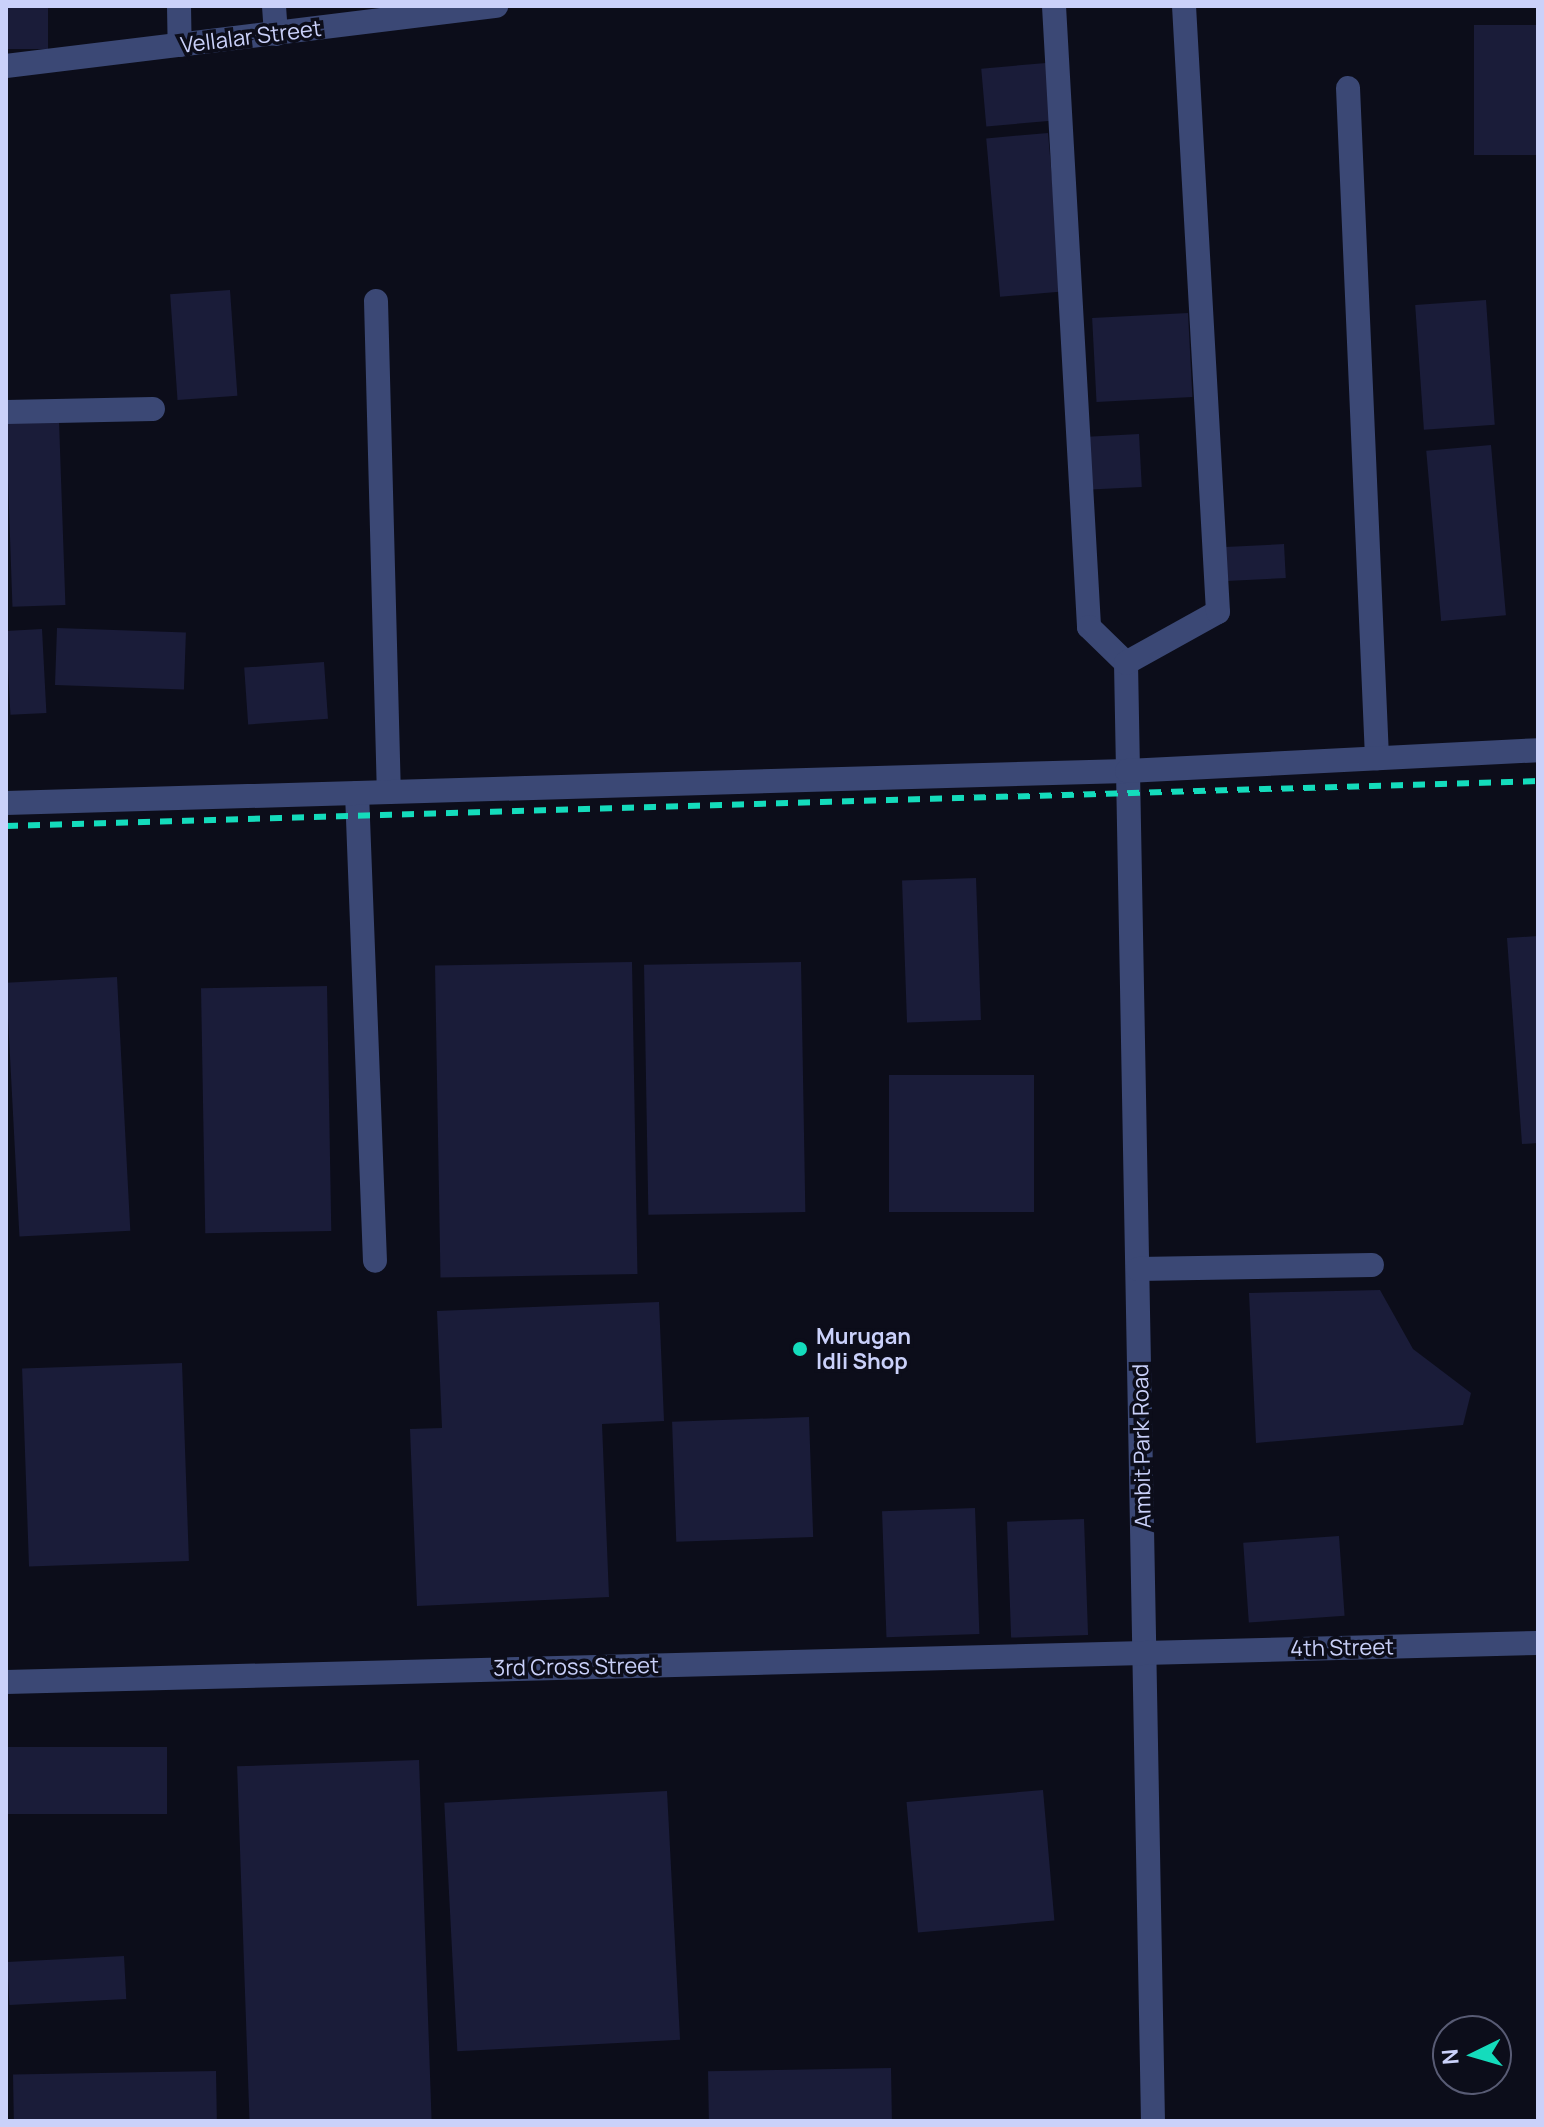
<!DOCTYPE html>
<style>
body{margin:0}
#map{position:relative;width:1544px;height:2127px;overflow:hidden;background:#0c0d1a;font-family:Manrope,sans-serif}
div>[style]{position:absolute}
.building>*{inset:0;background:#1a1c39;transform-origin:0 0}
.minor>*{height:24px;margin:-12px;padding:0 12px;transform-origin:12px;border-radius:12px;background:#3b4875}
.rail>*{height:6px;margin-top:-3px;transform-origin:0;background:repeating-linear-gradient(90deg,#14dcbc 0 12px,transparent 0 22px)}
.dots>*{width:22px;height:22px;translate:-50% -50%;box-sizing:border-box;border:4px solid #0c0d1a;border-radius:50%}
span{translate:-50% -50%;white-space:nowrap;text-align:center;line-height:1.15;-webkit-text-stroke:7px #0c0d1a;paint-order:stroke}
.street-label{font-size:22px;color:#cad1fa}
.poi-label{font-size:22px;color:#cad1fa;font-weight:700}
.left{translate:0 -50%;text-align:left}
.frame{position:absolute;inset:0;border:8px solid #cad1fa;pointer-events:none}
.north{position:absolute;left:1432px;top:2015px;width:80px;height:80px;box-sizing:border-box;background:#0c0d1a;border:2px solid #585b74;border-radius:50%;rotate:265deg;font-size:22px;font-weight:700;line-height:32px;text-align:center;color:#cad1fa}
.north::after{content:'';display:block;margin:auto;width:28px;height:36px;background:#14dcbc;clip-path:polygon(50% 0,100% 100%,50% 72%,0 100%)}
</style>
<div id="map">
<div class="building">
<div style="left:6px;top:6px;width:42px;height:43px"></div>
<div style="left:1538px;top:25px;width:130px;height:64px;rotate:90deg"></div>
<div style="left:1046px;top:63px;width:58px;height:65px;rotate:85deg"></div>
<div style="left:1048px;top:133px;width:159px;height:62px;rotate:85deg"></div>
<div style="left:230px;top:290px;width:106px;height:60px;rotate:86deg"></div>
<div style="left:1486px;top:300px;width:125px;height:71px;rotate:86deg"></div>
<div style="left:1188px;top:313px;width:84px;height:96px;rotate:87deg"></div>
<div style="left:59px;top:421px;width:184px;height:53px;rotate:88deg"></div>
<div style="left:1139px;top:434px;width:53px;height:56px;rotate:87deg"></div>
<div style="left:1491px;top:445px;width:171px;height:65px;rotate:85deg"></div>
<div style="left:1284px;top:544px;width:34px;height:64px;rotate:87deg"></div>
<div style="left:57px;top:628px;width:129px;height:57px;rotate:2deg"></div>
<div style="left:42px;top:629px;width:84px;height:36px;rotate:87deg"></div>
<div style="left:324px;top:662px;width:57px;height:80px;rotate:86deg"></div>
<div style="left:976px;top:878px;width:142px;height:74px;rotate:88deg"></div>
<div style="clip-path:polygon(1538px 936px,1538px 1143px,1522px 1144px,1507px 938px)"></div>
<div style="left:632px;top:962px;width:312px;height:197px;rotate:89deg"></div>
<div style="left:801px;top:962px;width:250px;height:157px;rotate:89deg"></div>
<div style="left:117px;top:977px;width:254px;height:111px;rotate:87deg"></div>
<div style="left:327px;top:986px;width:245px;height:126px;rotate:89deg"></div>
<div style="left:1034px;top:1075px;width:137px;height:145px;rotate:90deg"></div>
<div style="clip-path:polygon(1380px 1290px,1413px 1349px,1471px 1393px,1463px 1425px,1256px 1443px,1249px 1293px)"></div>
<div style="clip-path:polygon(659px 1302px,664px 1421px,602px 1424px,609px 1597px,417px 1606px,410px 1429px,442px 1428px,437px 1311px)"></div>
<div style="left:182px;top:1363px;width:198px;height:160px;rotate:88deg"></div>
<div style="left:809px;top:1417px;width:120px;height:137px;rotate:88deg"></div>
<div style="left:975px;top:1508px;width:126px;height:93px;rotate:88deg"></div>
<div style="left:1084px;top:1519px;width:116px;height:77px;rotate:88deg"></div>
<div style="left:1339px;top:1536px;width:80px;height:96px;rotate:86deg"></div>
<div style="left:167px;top:1747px;width:67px;height:161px;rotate:90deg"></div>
<div style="left:419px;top:1760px;width:361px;height:182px;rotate:88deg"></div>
<div style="left:1043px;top:1790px;width:131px;height:137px;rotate:85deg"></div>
<div style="left:667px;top:1791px;width:249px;height:223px;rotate:87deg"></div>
<div style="left:124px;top:1956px;width:43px;height:117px;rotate:87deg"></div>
<div style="left:891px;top:2068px;width:53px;height:183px;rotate:89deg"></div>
<div style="left:216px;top:2071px;width:50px;height:203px;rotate:89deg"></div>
</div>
<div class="minor">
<div style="left:179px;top:6px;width:39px;rotate:89deg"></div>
<div style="left:274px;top:6px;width:28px;rotate:86deg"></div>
<div style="left:1054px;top:6px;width:622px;rotate:86.77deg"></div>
<div style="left:1089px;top:627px;width:52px;rotate:44.2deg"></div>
<div style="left:1126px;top:663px;width:1458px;rotate:88.94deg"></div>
<div style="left:6px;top:66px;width:494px;rotate:-7deg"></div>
<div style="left:1348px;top:88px;width:671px;rotate:87.52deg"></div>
<div style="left:376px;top:301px;width:491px;rotate:88.5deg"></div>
<div style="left:6px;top:412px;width:147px;rotate:-1.2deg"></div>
<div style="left:1126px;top:663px;width:105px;rotate:-29deg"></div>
<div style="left:1218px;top:612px;width:607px;rotate:-93.21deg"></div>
<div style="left:357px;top:793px;width:468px;rotate:87.8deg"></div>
<div style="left:6px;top:803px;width:1121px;rotate:-1.64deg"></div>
<div style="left:1127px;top:771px;width:412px;rotate:-2.9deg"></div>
<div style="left:1138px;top:1269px;width:234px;rotate:-1deg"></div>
<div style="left:6px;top:1682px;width:1532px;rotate:-1.46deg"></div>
</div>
<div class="rail">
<div style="left:6px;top:826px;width:1533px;rotate:-1.68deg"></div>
</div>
<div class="dots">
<div style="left:800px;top:1349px;background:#14dcbc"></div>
</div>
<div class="street-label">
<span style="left:251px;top:37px;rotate:-7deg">Vellalar Street</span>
<span style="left:1142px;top:1446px;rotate:-91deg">Ambit Park Road</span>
<span style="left:1342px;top:1648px;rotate:-1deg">4th Street</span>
<span style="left:576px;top:1667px;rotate:-1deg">3rd Cross Street</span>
</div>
<div class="poi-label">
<span class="left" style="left:816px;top:1349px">Murugan<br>Idli Shop</span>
</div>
<div class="frame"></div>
<div class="north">N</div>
</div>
